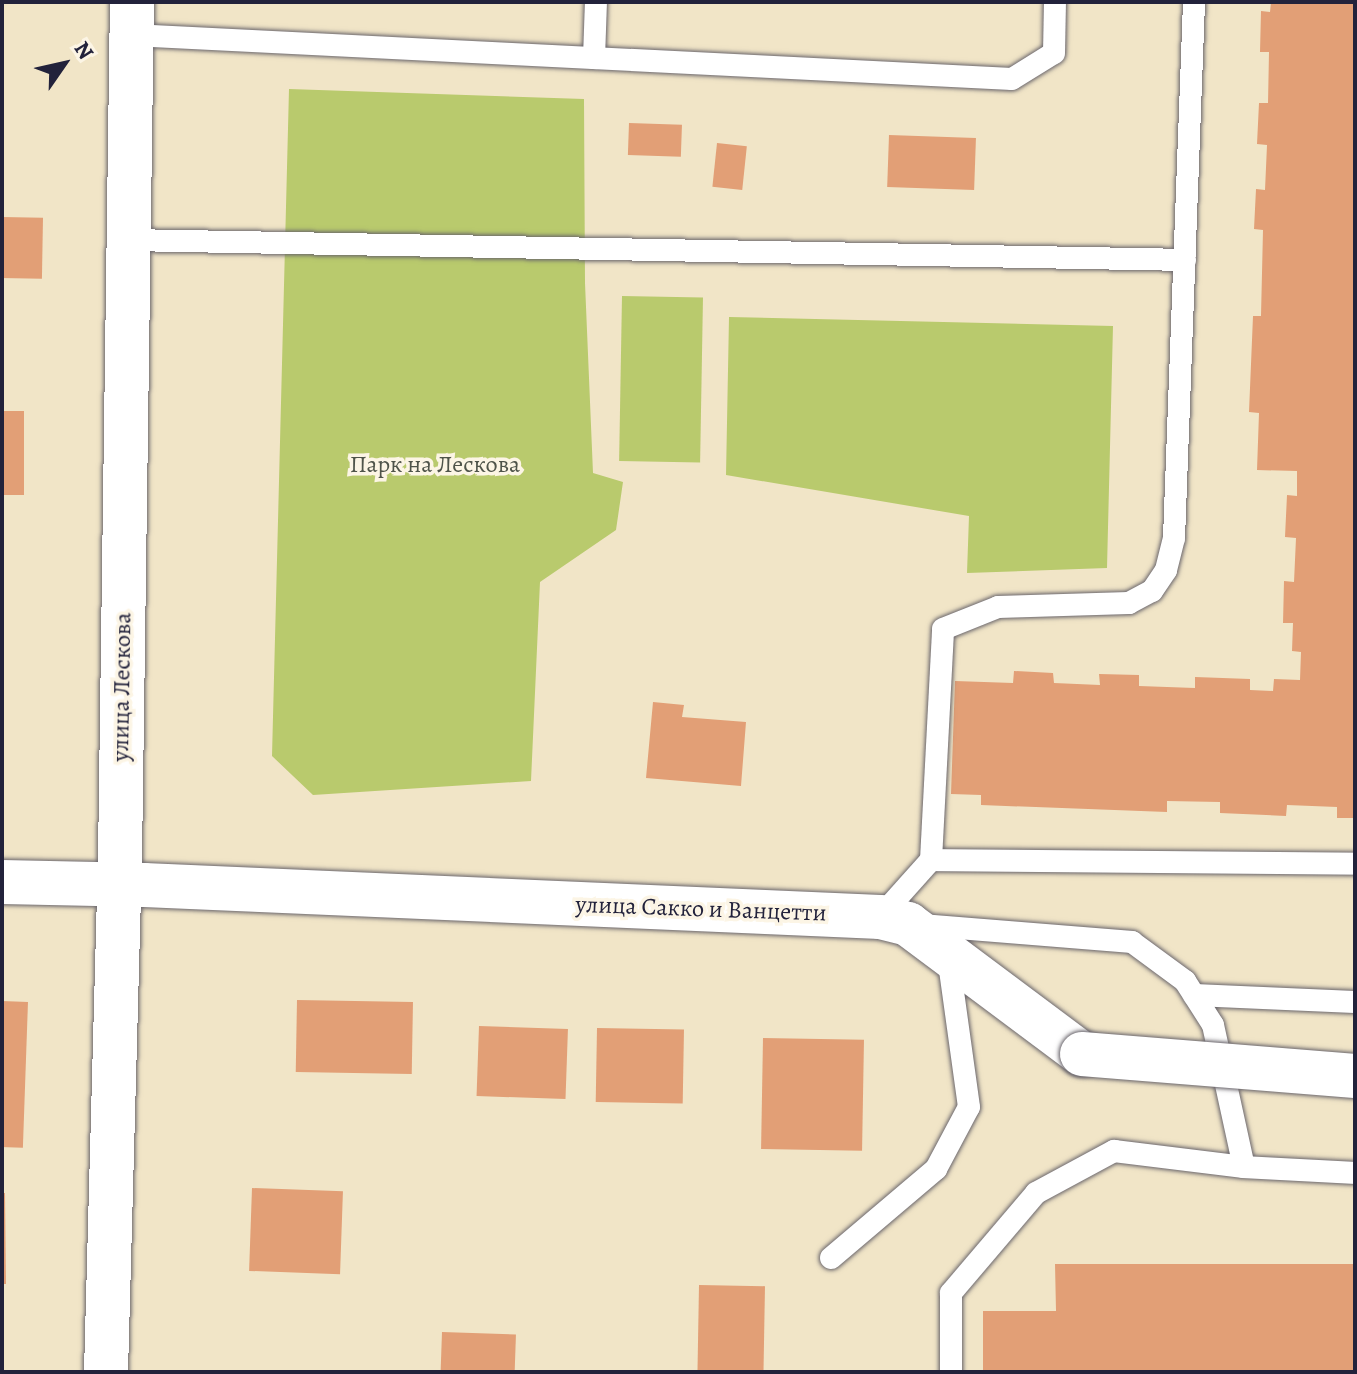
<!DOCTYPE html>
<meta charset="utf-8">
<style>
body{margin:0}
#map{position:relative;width:1357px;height:1374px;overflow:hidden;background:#f1e5c7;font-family:Alegreya,serif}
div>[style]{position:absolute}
.green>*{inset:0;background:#b9ca6d;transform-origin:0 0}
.building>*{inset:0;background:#e29f76;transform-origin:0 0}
.roads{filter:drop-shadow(0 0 2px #6a666c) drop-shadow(0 0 2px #6a666c)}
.service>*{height:22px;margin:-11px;padding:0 11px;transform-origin:11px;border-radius:11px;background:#fff}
.minor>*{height:44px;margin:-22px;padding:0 22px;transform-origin:22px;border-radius:22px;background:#fff}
.bridges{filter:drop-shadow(0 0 2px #6a666c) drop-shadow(0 0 2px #6a666c)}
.minor-bridge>*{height:44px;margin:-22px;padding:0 22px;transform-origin:22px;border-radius:22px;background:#fff}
span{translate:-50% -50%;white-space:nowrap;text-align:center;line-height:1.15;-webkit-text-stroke:7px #fcf5e5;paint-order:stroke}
.park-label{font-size:24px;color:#4f544a}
.street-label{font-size:24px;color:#22223b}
.frame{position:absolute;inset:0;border:4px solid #22223b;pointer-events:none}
.north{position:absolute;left:24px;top:24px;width:80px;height:80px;-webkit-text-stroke:6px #fcf5e5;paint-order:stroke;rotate:56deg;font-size:22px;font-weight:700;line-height:32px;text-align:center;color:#22223b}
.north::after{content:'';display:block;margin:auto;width:28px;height:36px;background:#22223b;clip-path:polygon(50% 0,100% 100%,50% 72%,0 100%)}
</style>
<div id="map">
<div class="green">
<div style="clip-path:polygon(289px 89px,584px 99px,585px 283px,593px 473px,623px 482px,616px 530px,540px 582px,531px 781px,313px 795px,272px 756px)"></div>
<div style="left:622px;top:296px;width:81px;height:165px;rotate:1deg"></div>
<div style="clip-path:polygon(729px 317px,1113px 326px,1107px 568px,967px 573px,969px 516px,726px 475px)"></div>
</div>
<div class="building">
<div style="clip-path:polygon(1271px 2px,1355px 2px,1355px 818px,1337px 818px,1337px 807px,1287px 805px,1286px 816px,1220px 813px,1220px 802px,1167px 801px,1167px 812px,981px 805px,981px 795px,951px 794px,955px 681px,1013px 683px,1014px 671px,1053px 673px,1054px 683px,1100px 685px,1099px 674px,1139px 675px,1139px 686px,1195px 688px,1195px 677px,1250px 679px,1250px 690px,1273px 691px,1274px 679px,1300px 680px,1301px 652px,1292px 651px,1293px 623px,1283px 623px,1284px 581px,1294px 582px,1296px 538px,1285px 537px,1287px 495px,1297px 496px,1297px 471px,1257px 470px,1259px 413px,1249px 412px,1253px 316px,1261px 316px,1263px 230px,1254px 229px,1256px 189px,1265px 190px,1267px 145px,1257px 144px,1259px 103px,1268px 103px,1269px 52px,1260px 52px,1261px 11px,1270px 12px)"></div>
<div style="left:629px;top:123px;width:53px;height:32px;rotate:2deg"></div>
<div style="left:889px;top:135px;width:87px;height:52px;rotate:2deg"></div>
<div style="left:717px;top:143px;width:30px;height:44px;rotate:6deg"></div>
<div style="left:2px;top:217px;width:41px;height:61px;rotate:1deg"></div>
<div style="left:2px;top:411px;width:22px;height:84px"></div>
<div style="clip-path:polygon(653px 702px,684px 705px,682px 717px,746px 722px,741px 786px,646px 778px)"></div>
<div style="left:297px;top:1000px;width:116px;height:72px;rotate:1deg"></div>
<div style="left:2px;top:1001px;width:26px;height:146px;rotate:2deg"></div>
<div style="left:479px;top:1026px;width:89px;height:70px;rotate:2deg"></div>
<div style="left:597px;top:1028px;width:87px;height:74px;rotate:1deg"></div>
<div style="left:763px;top:1038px;width:101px;height:111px;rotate:1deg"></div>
<div style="left:252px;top:1188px;width:91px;height:83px;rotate:2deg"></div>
<div style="clip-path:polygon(2px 1193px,5px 1193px,6px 1284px,2px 1284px)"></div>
<div style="clip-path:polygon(1055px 1264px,1355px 1264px,1355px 1372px,983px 1372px,983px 1311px,1056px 1311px)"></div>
<div style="left:699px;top:1285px;width:66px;height:87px;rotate:1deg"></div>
<div style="left:442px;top:1332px;width:74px;height:40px;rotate:2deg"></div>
</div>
<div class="roads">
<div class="service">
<div style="left:132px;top:35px;width:881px;rotate:2.86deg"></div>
<div style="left:1012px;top:79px;width:49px;rotate:-31.8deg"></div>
<div style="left:1054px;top:53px;width:51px;rotate:-88.9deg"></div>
<div style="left:594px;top:58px;width:56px;rotate:-88deg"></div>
<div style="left:128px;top:240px;width:1057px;rotate:1.08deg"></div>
<div style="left:931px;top:860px;width:424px;rotate:0.5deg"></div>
<div style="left:880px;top:917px;width:76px;rotate:-48.2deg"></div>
<div style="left:931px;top:860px;width:231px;rotate:-87deg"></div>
<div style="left:943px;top:629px;width:59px;rotate:-21.8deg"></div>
<div style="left:998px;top:607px;width:131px;rotate:-1.7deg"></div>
<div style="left:1129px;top:603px;width:26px;rotate:-28deg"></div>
<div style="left:1152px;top:591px;width:25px;rotate:-56deg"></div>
<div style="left:1166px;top:570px;width:33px;rotate:-76deg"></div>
<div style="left:1174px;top:538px;width:536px;rotate:-87.86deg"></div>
<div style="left:921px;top:925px;width:212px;rotate:4.6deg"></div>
<div style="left:1132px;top:942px;width:66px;rotate:36.3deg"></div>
<div style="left:1185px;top:981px;width:52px;rotate:57.5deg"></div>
<div style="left:1213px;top:1025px;width:145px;rotate:77.7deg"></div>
<div style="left:1244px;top:1167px;width:111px;rotate:3.1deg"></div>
<div style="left:1194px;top:995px;width:161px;rotate:2.5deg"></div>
<div style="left:831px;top:1258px;width:138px;rotate:-40.3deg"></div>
<div style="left:936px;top:1169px;width:70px;rotate:-62deg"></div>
<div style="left:969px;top:1107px;width:153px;rotate:-97.9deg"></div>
<div style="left:951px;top:1372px;width:79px;rotate:-90deg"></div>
<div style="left:951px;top:1293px;width:131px;rotate:-49.6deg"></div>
<div style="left:1036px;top:1193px;width:89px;rotate:-28.3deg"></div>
<div style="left:1114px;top:1151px;width:131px;rotate:7deg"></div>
</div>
<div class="minor">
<div style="left:2px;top:882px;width:142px;rotate:1.2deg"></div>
<div style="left:144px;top:885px;width:737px;rotate:2.49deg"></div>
<div style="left:880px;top:917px;width:29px;rotate:14deg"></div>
<div style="left:908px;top:924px;width:217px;rotate:36.8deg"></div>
<div style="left:106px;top:1372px;width:514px;rotate:-88.44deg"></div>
<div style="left:120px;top:858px;width:856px;rotate:-89.2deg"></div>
</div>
</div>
<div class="bridges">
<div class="minor-bridge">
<div style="left:1082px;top:1054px;width:274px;rotate:4.6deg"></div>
</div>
</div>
<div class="park-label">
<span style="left:435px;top:465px">Парк на Лескова</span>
</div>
<div class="street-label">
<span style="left:122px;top:687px;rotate:-89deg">улица Лескова</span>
<span style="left:701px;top:909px;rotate:2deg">улица Сакко и Ванцетти</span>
</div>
<div class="frame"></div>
<div class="north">N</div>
</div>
